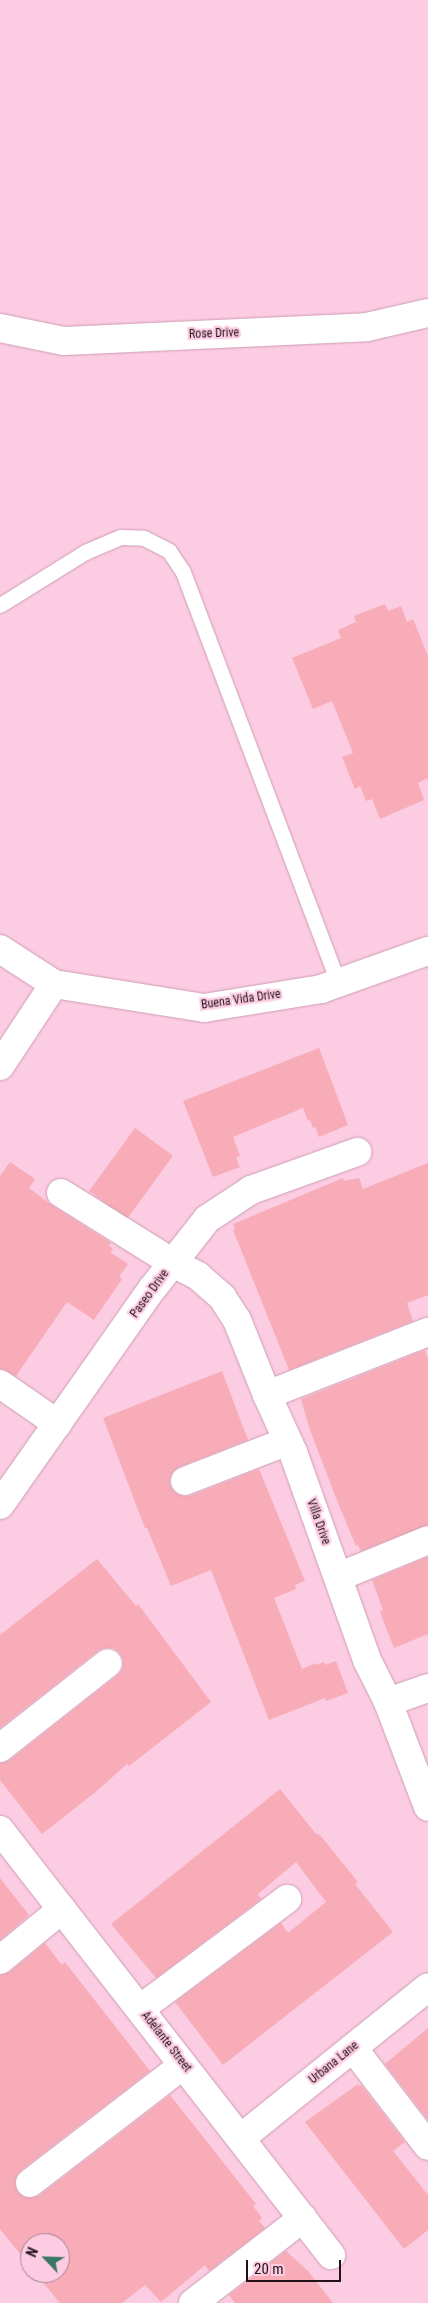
<!DOCTYPE html>
<style>
body{margin:0}
#map{position:relative;width:428px;height:2303px;overflow:hidden;background:#fccce2;font-family:"Roboto Condensed",sans-serif}
div>[style]{position:absolute}
.building>*{inset:0;background:#f7acb8;transform-origin:0 0}
.roads{filter:drop-shadow(0 0 1px #cc9eb4) drop-shadow(0 0 1px #cc9eb4)}
.lane>*{height:15px;margin:-7.5px;padding:0 7.5px;transform-origin:7.5px;border-radius:7.5px;background:#fff}
.street>*{height:28px;margin:-14px;padding:0 14px;transform-origin:14px;border-radius:14px;background:#fff}
.secondary>*{height:28px;margin:-14px;padding:0 14px;transform-origin:14px;border-radius:14px;background:#fff}
span{translate:-50% -50%;white-space:nowrap;text-align:center;line-height:1.15;-webkit-text-stroke:4.5px #fccce2;paint-order:stroke}
.street-label{font-size:12px;color:#221119}
.north{position:absolute;left:20px;top:2233px;width:50px;height:50px;box-sizing:border-box;background:#fccce2;border:1px solid #a58192;border-radius:50%;rotate:294deg;font-size:14px;font-weight:700;line-height:20px;text-align:center;color:#221119}
.north::after{content:'';display:block;margin:auto;width:18px;height:22px;background:#3a7762;clip-path:polygon(50% 0,100% 100%,50% 72%,0 100%)}
.scale{position:absolute;left:246px;top:2260px;width:95px;height:22px;box-sizing:border-box;border:2px solid #221119;border-top:0;padding-left:6px;font-size:15px;line-height:18px;white-space:nowrap;color:#221119;-webkit-text-stroke:4px #fccce2;paint-order:stroke}
</style>
<div id="map">
<div class="building">
<div style="clip-path:polygon(385px 604px,388px 611px,401px 606px,407px 622px,413px 619px,428px 656px,428px 778px,418px 783px,424px 800px,380px 819px,372px 799px,366px 801px,360px 786px,355px 789px,342px 757px,353px 753px,332px 701px,313px 709px,292px 658px,341px 638px,338px 630px,356px 622px,354px 616px)"></div>
<div style="clip-path:polygon(319px 1048px,348px 1125px,319px 1137px,315px 1127px,313px 1128px,310px 1120px,308px 1121px,303px 1108px,233px 1137px,240px 1156px,236px 1158px,240px 1167px,213px 1177px,183px 1101px)"></div>
<div style="left:135px;top:1128px;width:47px;height:78px;rotate:36deg"></div>
<div style="clip-path:polygon(10px 1162px,35px 1179px,29px 1188px,53px 1206px,111px 1243px,109px 1246px,113px 1249px,110px 1252px,128px 1264px,119px 1277px,122px 1279px,94px 1320px,67px 1302px,16px 1376px,0 1369px,0 1176px)"></div>
<div style="clip-path:polygon(428px 1163px,428px 1295px,407px 1303px,413px 1321px,289px 1370px,233px 1230px,235px 1229px,233px 1224px,343px 1178px,344px 1181px,359px 1178px,363px 1189px)"></div>
<div style="clip-path:polygon(425px 1350px,428px 1359px,428px 1525px,361px 1551px,358px 1545px,356px 1546px,336px 1498px,310px 1430px,301px 1399px)"></div>
<div style="clip-path:polygon(222px 1371px,248px 1440px,179px 1467px,173px 1472px,170px 1479px,170px 1486px,176px 1493px,183px 1496px,190px 1496px,259px 1469px,305px 1581px,295px 1585px,296px 1589px,274px 1598px,302px 1669px,316px 1663px,316px 1665px,324px 1662px,325px 1665px,336px 1661px,348px 1693px,326px 1701px,325px 1698px,269px 1720px,211px 1570px,171px 1586px,147px 1528px,145px 1528px,103px 1418px)"></div>
<div style="clip-path:polygon(428px 1557px,428px 1634px,394px 1648px,380px 1612px,383px 1610px,372px 1580px)"></div>
<div style="clip-path:polygon(97px 1559px,136px 1606px,138px 1604px,211px 1702px,129px 1766px,127px 1764px,98px 1790px,42px 1834px,0 1780px,0 1763px,10px 1760px,118px 1675px,123px 1668px,123px 1660px,120px 1653px,113px 1648px,105px 1648px,99px 1650px,0 1728px,0 1635px)"></div>
<div style="clip-path:polygon(280px 1789px,316px 1834px,320px 1835px,358px 1882px,355px 1884px,393px 1932px,223px 2065px,175px 2002px,281px 1923px,288px 1933px,326px 1902px,296px 1862px,258px 1894px,261px 1899px,156px 1978px,111px 1924px)"></div>
<div style="clip-path:polygon(0 1878px,29px 1915px,0 1940px)"></div>
<div style="clip-path:polygon(45px 1943px,62px 1965px,65px 1962px,150px 2071px,20px 2171px,16px 2177px,15px 2185px,18px 2193px,24px 2197px,32px 2198px,40px 2195px,170px 2095px,256px 2204px,253px 2206px,262px 2218px,259px 2221px,265px 2228px,209px 2271px,205px 2265px,161px 2302px,145px 2285px,122px 2303px,60px 2303px,35px 2273px,60px 2273px,60px 2243px,30px 2243px,30px 2266px,0 2229px,0 1975px,10px 1972px)"></div>
<div style="clip-path:polygon(428px 2028px,428px 2120px,385px 2064px)"></div>
<div style="clip-path:polygon(358px 2084px,359px 2086px,361px 2085px,405px 2142px,393px 2151px,428px 2195px,428px 2230px,404px 2249px,305px 2122px)"></div>
<div style="clip-path:polygon(286px 2251px,308px 2271px,333px 2303px,235px 2303px,229px 2295px)"></div>
</div>
<div class="roads">
<div class="lane">
<div style="left:0;top:605px;width:100px;rotate:-31.9deg"></div>
<div style="left:85px;top:552px;width:39px;rotate:-23deg"></div>
<div style="left:121px;top:537px;width:23px;rotate:2deg"></div>
<div style="left:144px;top:538px;width:28px;rotate:27deg"></div>
<div style="left:169px;top:551px;width:25px;rotate:56deg"></div>
<div style="left:183px;top:572px;width:439px;rotate:69.3deg"></div>
</div>
<div class="street">
<div style="left:0;top:949px;width:64px;rotate:32.9deg"></div>
<div style="left:54px;top:984px;width:152px;rotate:9.1deg"></div>
<div style="left:204px;top:1008px;width:119px;rotate:-9.2deg"></div>
<div style="left:321px;top:989px;width:114px;rotate:-19.6deg"></div>
<div style="left:0;top:1066px;width:98px;rotate:-56.6deg"></div>
<div style="left:61px;top:1193px;width:132px;rotate:32deg"></div>
<div style="left:173px;top:1263px;width:28px;rotate:27deg"></div>
<div style="left:198px;top:1276px;width:32px;rotate:41deg"></div>
<div style="left:222px;top:1297px;width:27px;rotate:57deg"></div>
<div style="left:237px;top:1320px;width:81px;rotate:68.2deg"></div>
<div style="left:267px;top:1395px;width:63px;rotate:65.5deg"></div>
<div style="left:293px;top:1452px;width:221px;rotate:70.4deg"></div>
<div style="left:367px;top:1660px;width:47px;rotate:63.4deg"></div>
<div style="left:388px;top:1702px;width:112px;rotate:69.1deg"></div>
<div style="left:0;top:1384px;width:70px;rotate:34.6deg"></div>
<div style="left:267px;top:1395px;width:173px;rotate:-21.4deg"></div>
<div style="left:185px;top:1481px;width:110px;rotate:-21.2deg"></div>
<div style="left:0;top:1505px;width:264px;rotate:-54.9deg"></div>
<div style="left:152px;top:1289px;width:89px;rotate:-51.8deg"></div>
<div style="left:207px;top:1219px;width:53px;rotate:-33.4deg"></div>
<div style="left:251px;top:1190px;width:113px;rotate:-19.7deg"></div>
<div style="left:338px;top:1577px;width:97px;rotate:-22.3deg"></div>
<div style="left:388px;top:1702px;width:42px;rotate:-19.3deg"></div>
<div style="left:0;top:1748px;width:137px;rotate:-38.2deg"></div>
<div style="left:0;top:1830px;width:539px;rotate:52.09deg"></div>
<div style="left:0;top:1960px;width:80px;rotate:-39.4deg"></div>
<div style="left:140px;top:2009px;width:184px;rotate:-36.8deg"></div>
<div style="left:353px;top:2048px;width:123px;rotate:52.6deg"></div>
<div style="left:241px;top:2138px;width:240px;rotate:-38.9deg"></div>
<div style="left:30px;top:2183px;width:193px;rotate:-37.6deg"></div>
<div style="left:193px;top:2303px;width:139px;rotate:-37.7deg"></div>
</div>
<div class="secondary">
<div style="left:0;top:328px;width:65px;rotate:11.5deg"></div>
<div style="left:64px;top:341px;width:303px;rotate:-2.6deg"></div>
<div style="left:367px;top:327px;width:63px;rotate:-12.9deg"></div>
</div>
</div>
<div class="street-label">
<span style="left:214px;top:334px;rotate:-2deg">Rose Drive</span>
<span style="left:241px;top:1000px;rotate:-8deg">Buena Vida Drive</span>
<span style="left:150px;top:1294px;rotate:-54deg">Paseo Drive</span>
<span style="left:318px;top:1522px;rotate:70deg">Villa Drive</span>
<span style="left:166px;top:2042px;rotate:52deg">Adelante Street</span>
<span style="left:334px;top:2063px;rotate:-39deg">Urbana Lane</span>
</div>
<div class="north">N</div>
<div class="scale">20 m</div>
</div>
